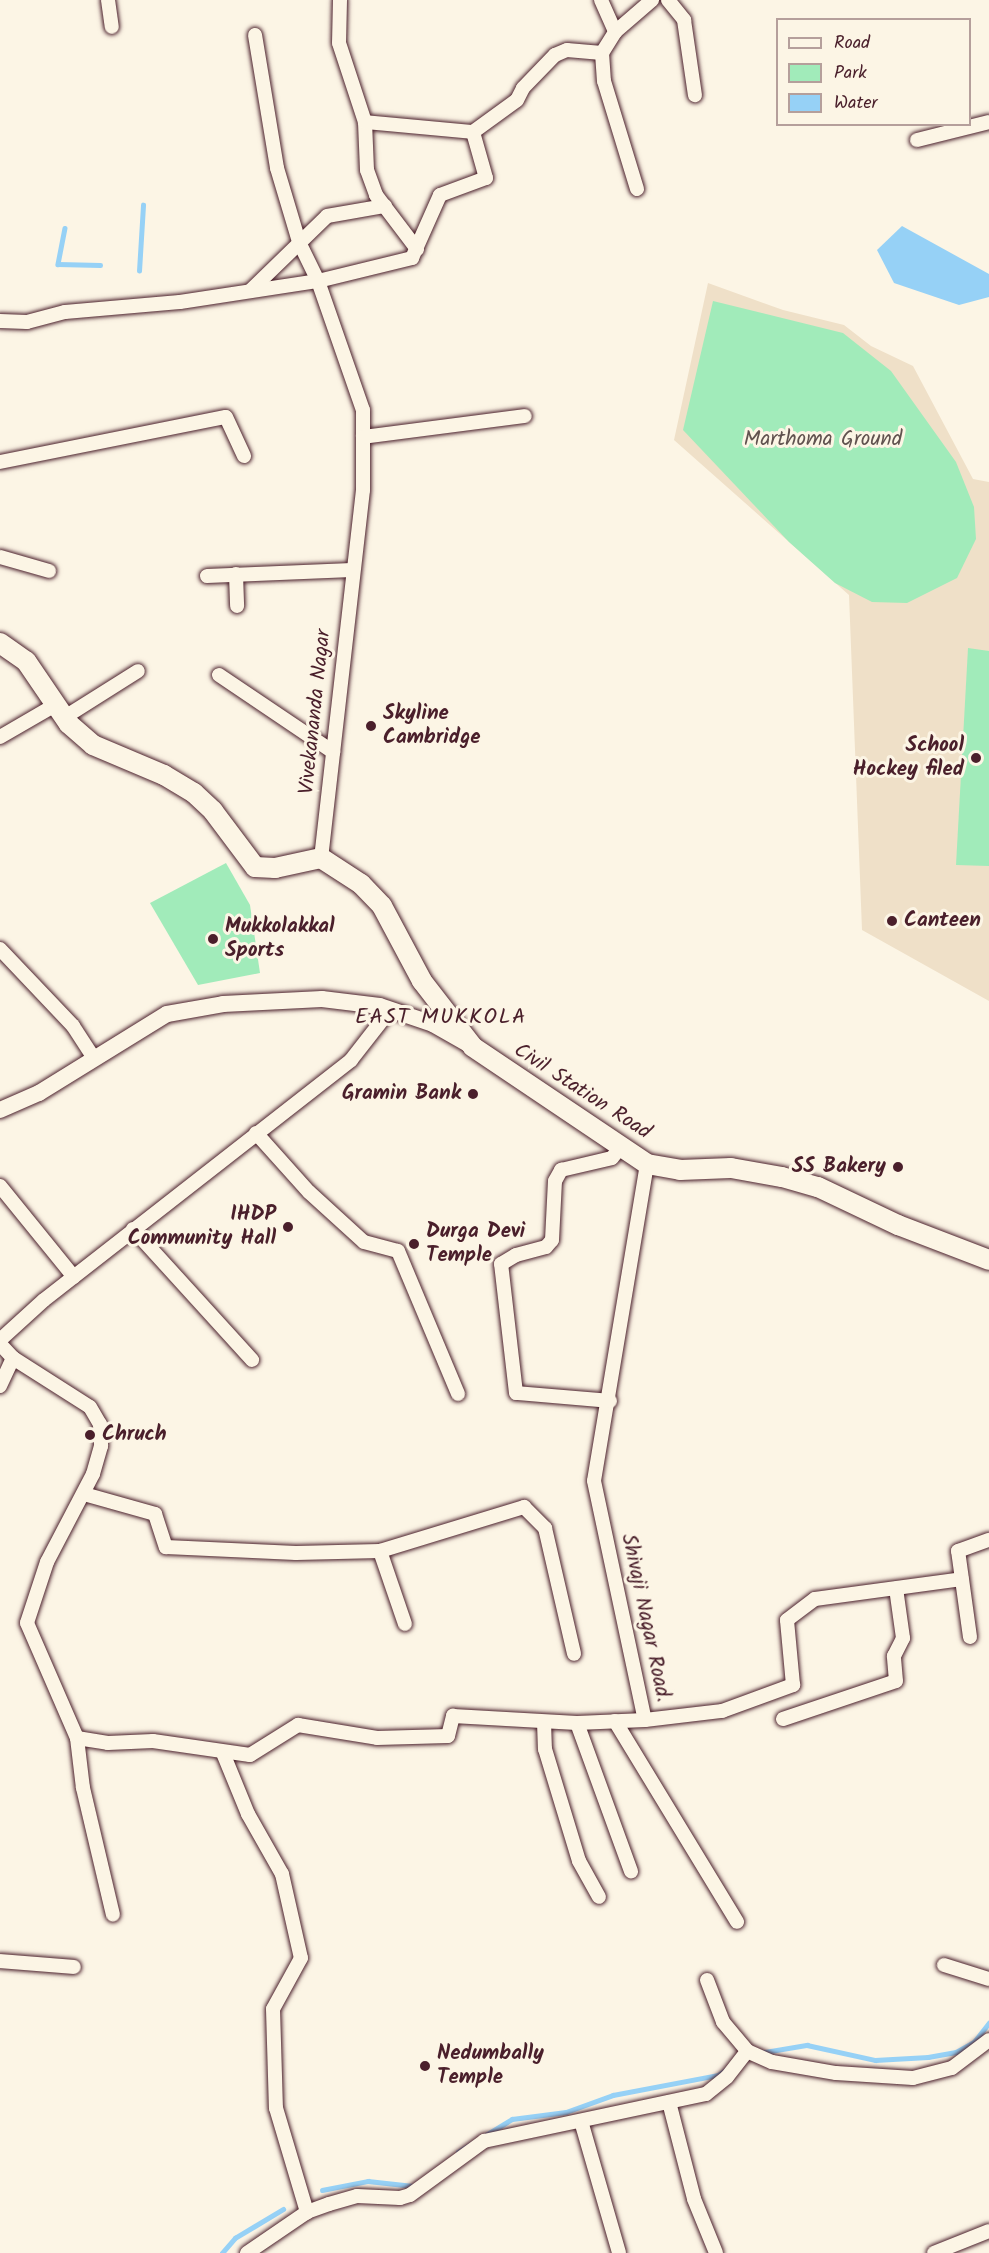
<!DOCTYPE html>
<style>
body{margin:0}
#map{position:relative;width:989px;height:2253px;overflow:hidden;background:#fcf5e5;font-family:Kalam,sans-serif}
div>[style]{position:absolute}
.built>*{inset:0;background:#efe0c8}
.green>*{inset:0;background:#a1ebba}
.water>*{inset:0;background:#96d1f6}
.stream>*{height:4.5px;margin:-2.25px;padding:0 2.25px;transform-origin:2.25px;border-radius:2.25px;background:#96d1f6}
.roads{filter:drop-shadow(0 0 2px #4a1f2b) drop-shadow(0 0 2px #4a1f2b)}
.minor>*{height:14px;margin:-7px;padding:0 7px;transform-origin:7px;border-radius:7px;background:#fcf5e5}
.tertiary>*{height:16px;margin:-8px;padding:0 8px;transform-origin:8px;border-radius:8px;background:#fcf5e5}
.secondary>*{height:20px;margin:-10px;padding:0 10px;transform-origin:10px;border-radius:10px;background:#fcf5e5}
.dots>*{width:16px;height:16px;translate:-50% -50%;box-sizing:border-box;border:3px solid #fcf5e5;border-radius:50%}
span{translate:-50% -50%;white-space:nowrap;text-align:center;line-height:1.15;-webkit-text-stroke:6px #fcf5e5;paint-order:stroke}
.park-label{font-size:21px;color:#60524f}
.street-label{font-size:21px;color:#4a1f2b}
.poi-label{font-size:21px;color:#4a1f2b;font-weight:700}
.left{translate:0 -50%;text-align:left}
.right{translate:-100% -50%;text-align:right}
.neighbourhood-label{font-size:22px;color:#4a1f2b;letter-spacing:1.5px}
.legend{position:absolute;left:776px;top:18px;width:195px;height:108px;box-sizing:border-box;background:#fcf5e5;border:2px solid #b59f9b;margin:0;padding:8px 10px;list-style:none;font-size:18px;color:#4a1f2b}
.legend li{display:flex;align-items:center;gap:12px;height:30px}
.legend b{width:30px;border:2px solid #b59f9b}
</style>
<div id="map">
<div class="built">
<div style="clip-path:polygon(708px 283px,783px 310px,844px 325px,871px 346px,913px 366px,973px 479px,989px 482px,989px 1001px,862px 930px,849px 595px,674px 440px)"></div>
</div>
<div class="green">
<div style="clip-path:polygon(713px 301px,843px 333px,891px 371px,956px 462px,974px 507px,976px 539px,957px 578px,907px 603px,872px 602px,835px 583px,789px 542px,683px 430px)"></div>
<div style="clip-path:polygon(968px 648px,989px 651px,989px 866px,956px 865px)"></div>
<div style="clip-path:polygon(226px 863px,250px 905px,260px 973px,198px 985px,150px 903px)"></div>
</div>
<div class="water">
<div style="clip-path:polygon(902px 226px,989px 274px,989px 297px,959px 305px,894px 283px,877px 250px)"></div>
</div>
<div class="stream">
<div style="left:65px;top:228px;width:37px;rotate:101deg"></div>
<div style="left:58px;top:264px;width:42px;rotate:1.4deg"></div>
<div style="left:139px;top:271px;width:66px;rotate:-86.5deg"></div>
<div style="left:759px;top:2053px;width:49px;rotate:-9.5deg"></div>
<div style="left:807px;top:2045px;width:70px;rotate:12.4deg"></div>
<div style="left:875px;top:2060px;width:53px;rotate:-3.2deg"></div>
<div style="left:928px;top:2057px;width:28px;rotate:-10deg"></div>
<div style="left:956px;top:2052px;width:21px;rotate:-29deg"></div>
<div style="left:974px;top:2042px;width:24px;rotate:-52deg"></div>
<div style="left:458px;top:2152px;width:63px;rotate:-31.4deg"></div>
<div style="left:512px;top:2119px;width:54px;rotate:-7.4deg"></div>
<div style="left:566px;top:2112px;width:50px;rotate:-19.9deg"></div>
<div style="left:613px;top:2095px;width:107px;rotate:-10.8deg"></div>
<div style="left:718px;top:2075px;width:11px;rotate:-34deg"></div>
<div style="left:322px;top:2190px;width:47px;rotate:-11.1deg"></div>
<div style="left:368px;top:2181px;width:45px;rotate:6.3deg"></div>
<div style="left:222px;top:2253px;width:20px;rotate:-49deg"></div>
<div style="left:235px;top:2238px;width:56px;rotate:-31.1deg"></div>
</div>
<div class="roads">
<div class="minor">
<div style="left:108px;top:0;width:27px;rotate:82deg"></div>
<div style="left:340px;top:0;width:43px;rotate:91.3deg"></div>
<div style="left:339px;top:43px;width:83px;rotate:71.8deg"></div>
<div style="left:365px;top:122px;width:48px;rotate:87.6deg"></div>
<div style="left:367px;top:170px;width:27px;rotate:70deg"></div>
<div style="left:376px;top:195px;width:68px;rotate:52.8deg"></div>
<div style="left:601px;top:0;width:35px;rotate:66deg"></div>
<div style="left:668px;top:0;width:26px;rotate:51deg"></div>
<div style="left:684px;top:20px;width:76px;rotate:81.7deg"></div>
<div style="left:255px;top:35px;width:135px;rotate:80.6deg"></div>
<div style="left:277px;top:168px;width:77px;rotate:73.4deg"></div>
<div style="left:299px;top:242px;width:43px;rotate:64deg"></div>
<div style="left:318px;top:281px;width:137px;rotate:70.8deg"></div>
<div style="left:363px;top:410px;width:80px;rotate:90deg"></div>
<div style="left:363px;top:490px;width:370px;rotate:96.5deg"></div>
<div style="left:602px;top:53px;width:28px;rotate:86deg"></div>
<div style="left:604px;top:81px;width:113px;rotate:73deg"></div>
<div style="left:365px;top:122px;width:108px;rotate:5.3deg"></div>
<div style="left:917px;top:140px;width:74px;rotate:-14deg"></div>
<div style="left:250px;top:291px;width:107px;rotate:-44.2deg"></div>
<div style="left:327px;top:216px;width:59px;rotate:-9.8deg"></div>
<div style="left:0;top:321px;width:27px;rotate:2deg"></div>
<div style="left:27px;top:322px;width:39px;rotate:-15deg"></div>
<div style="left:65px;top:312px;width:115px;rotate:-5deg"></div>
<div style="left:180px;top:302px;width:140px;rotate:-8.7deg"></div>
<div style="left:318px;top:281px;width:97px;rotate:-13.7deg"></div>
<div style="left:412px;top:258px;width:69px;rotate:-66deg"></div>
<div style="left:440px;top:195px;width:49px;rotate:-20.3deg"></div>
<div style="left:486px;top:178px;width:48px;rotate:-105.8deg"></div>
<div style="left:473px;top:132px;width:54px;rotate:-36deg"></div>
<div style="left:517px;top:100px;width:13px;rotate:-63deg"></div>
<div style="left:523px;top:88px;width:46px;rotate:-45.9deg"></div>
<div style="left:555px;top:55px;width:13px;rotate:-23deg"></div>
<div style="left:567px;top:50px;width:35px;rotate:5deg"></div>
<div style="left:602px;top:53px;width:25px;rotate:-58deg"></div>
<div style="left:615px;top:32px;width:49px;rotate:-40.9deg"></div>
<div style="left:363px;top:437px;width:163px;rotate:-7.4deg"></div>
<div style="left:0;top:462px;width:230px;rotate:-11.3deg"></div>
<div style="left:226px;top:417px;width:43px;rotate:65.2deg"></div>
<div style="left:0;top:557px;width:51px;rotate:15.9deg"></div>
<div style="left:236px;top:574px;width:32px;rotate:88deg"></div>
<div style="left:207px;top:576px;width:145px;rotate:-2.4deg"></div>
<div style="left:219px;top:675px;width:138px;rotate:34deg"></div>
<div style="left:65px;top:717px;width:86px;rotate:-32.2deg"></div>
<div style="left:0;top:737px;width:66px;rotate:-30.1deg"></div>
<div style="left:0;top:949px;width:106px;rotate:46.5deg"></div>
<div style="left:73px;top:1026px;width:37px;rotate:57deg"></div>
<div style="left:256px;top:1133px;width:79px;rotate:48.1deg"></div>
<div style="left:309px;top:1192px;width:74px;rotate:42.3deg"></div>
<div style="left:364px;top:1242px;width:35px;rotate:15deg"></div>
<div style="left:398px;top:1251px;width:155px;rotate:67.2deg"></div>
<div style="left:647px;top:1164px;width:321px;rotate:99.5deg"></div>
<div style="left:594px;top:1481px;width:244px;rotate:78deg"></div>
<div style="left:645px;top:1720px;width:78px;rotate:-6.7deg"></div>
<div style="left:722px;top:1711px;width:76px;rotate:-20.1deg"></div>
<div style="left:793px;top:1685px;width:65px;rotate:-95.3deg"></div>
<div style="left:787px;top:1620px;width:35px;rotate:-37deg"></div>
<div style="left:815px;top:1599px;width:148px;rotate:-7.7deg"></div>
<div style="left:0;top:1186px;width:117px;rotate:50.9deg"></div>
<div style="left:133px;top:1229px;width:177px;rotate:47.7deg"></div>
<div style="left:0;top:1340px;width:59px;rotate:-42.3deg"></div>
<div style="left:44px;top:1300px;width:390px;rotate:-38deg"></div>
<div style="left:351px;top:1060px;width:63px;rotate:-52deg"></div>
<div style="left:0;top:1344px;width:19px;rotate:47deg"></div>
<div style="left:13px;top:1358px;width:31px;rotate:115deg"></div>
<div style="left:13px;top:1358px;width:91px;rotate:32.5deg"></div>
<div style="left:90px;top:1407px;width:20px;rotate:60deg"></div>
<div style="left:100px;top:1424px;width:22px;rotate:87deg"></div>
<div style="left:101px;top:1446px;width:29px;rotate:106deg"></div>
<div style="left:93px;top:1474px;width:99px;rotate:117.6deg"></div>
<div style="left:47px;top:1562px;width:64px;rotate:108.2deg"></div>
<div style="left:27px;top:1623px;width:125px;rotate:66.5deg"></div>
<div style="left:77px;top:1738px;width:31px;rotate:9deg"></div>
<div style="left:108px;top:1743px;width:45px;rotate:-2.5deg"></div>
<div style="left:153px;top:1741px;width:98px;rotate:8.2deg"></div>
<div style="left:250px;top:1755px;width:57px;rotate:-32deg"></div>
<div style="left:298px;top:1725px;width:80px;rotate:9.3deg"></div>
<div style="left:377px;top:1738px;width:71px;rotate:-1.6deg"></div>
<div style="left:448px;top:1736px;width:21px;rotate:-76deg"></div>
<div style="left:453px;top:1716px;width:124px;rotate:3.2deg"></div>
<div style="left:577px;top:1723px;width:68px;rotate:-2.5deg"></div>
<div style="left:610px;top:1401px;width:94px;rotate:-175.1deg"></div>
<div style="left:516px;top:1393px;width:130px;rotate:-96.6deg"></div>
<div style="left:501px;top:1264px;width:17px;rotate:-31deg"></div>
<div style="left:516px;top:1255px;width:31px;rotate:-15deg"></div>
<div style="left:546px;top:1247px;width:9px;rotate:-49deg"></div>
<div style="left:552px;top:1240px;width:59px;rotate:-87.1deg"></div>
<div style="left:555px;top:1181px;width:13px;rotate:-61deg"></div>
<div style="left:561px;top:1170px;width:52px;rotate:-13.2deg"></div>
<div style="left:612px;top:1158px;width:16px;rotate:-52deg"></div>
<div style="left:84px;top:1494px;width:74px;rotate:15.7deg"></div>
<div style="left:155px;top:1514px;width:35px;rotate:72deg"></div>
<div style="left:166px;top:1547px;width:130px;rotate:2.6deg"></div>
<div style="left:296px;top:1553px;width:84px;rotate:-1.4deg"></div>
<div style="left:380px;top:1551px;width:151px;rotate:-17deg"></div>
<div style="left:524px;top:1507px;width:30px;rotate:45deg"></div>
<div style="left:545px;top:1528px;width:129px;rotate:77deg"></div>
<div style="left:380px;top:1551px;width:77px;rotate:71.1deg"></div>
<div style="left:970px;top:1637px;width:87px;rotate:-97.9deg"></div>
<div style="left:958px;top:1551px;width:33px;rotate:-20deg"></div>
<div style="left:783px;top:1719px;width:119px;rotate:-18.6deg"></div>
<div style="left:896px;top:1681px;width:25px;rotate:-95deg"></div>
<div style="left:894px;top:1656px;width:20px;rotate:-63deg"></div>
<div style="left:903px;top:1638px;width:50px;rotate:-98deg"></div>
<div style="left:615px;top:1721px;width:235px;rotate:58.7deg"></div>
<div style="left:544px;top:1722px;width:27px;rotate:88deg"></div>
<div style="left:545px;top:1749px;width:117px;rotate:73.1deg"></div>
<div style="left:579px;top:1861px;width:41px;rotate:60.9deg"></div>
<div style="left:577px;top:1723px;width:158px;rotate:70deg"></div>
<div style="left:77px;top:1738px;width:50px;rotate:83.2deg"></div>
<div style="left:83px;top:1788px;width:130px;rotate:76.7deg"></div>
<div style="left:223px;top:1753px;width:66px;rotate:67.7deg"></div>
<div style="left:248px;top:1814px;width:69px;rotate:60.5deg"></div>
<div style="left:282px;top:1874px;width:86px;rotate:77.3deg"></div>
<div style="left:301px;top:1958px;width:58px;rotate:118.8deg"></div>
<div style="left:273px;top:2009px;width:99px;rotate:88.3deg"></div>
<div style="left:276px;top:2108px;width:109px;rotate:73.4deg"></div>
<div style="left:0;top:1961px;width:74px;rotate:4.6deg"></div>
<div style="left:944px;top:1965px;width:47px;rotate:17.3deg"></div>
<div style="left:707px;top:1980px;width:45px;rotate:69.1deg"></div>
<div style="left:723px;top:2022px;width:38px;rotate:50deg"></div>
<div style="left:669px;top:2102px;width:100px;rotate:75.5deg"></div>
<div style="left:694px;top:2199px;width:58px;rotate:67.8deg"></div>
<div style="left:581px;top:2121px;width:137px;rotate:73.9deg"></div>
<div style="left:247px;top:2253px;width:73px;rotate:-34.3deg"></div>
<div style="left:307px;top:2212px;width:23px;rotate:-20deg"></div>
<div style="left:329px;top:2204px;width:29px;rotate:-16deg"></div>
<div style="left:357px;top:2196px;width:43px;rotate:2.7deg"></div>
<div style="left:400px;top:2198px;width:10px;rotate:-17deg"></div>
<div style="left:410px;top:2195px;width:92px;rotate:-36.1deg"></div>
<div style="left:484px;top:2141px;width:227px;rotate:-12deg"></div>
<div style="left:706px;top:2094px;width:27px;rotate:-39deg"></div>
<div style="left:727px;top:2077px;width:33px;rotate:-52deg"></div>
<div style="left:747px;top:2051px;width:27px;rotate:24deg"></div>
<div style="left:772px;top:2062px;width:65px;rotate:9.8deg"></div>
<div style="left:836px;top:2073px;width:77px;rotate:3.7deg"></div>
<div style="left:913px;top:2078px;width:40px;rotate:-14.4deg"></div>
<div style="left:952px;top:2068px;width:46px;rotate:-37.1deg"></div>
<div style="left:934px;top:2253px;width:59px;rotate:-21.8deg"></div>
</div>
<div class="tertiary">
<div style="left:0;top:1110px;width:43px;rotate:-23.6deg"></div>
<div style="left:39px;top:1093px;width:150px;rotate:-31.7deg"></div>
<div style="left:167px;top:1014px;width:57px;rotate:-10.1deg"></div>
<div style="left:223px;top:1004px;width:99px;rotate:-2.9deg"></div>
<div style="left:322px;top:999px;width:58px;rotate:6.9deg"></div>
<div style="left:380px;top:1006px;width:56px;rotate:18.8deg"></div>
<div style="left:433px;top:1024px;width:43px;rotate:29.6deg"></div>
</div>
<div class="secondary">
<div style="left:0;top:643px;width:32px;rotate:35deg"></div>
<div style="left:26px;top:661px;width:76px;rotate:55.7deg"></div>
<div style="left:69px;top:724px;width:32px;rotate:41deg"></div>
<div style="left:93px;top:745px;width:77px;rotate:22.9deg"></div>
<div style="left:164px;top:775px;width:35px;rotate:31deg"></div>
<div style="left:194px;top:793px;width:26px;rotate:43deg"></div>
<div style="left:213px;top:811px;width:70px;rotate:53.1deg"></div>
<div style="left:255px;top:867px;width:20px;rotate:3deg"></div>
<div style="left:275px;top:868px;width:47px;rotate:-12.3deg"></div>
<div style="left:321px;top:858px;width:48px;rotate:33deg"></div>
<div style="left:361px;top:884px;width:30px;rotate:46deg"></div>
<div style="left:382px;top:906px;width:85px;rotate:61.9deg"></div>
<div style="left:422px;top:981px;width:83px;rotate:52.3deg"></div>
<div style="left:473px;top:1047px;width:210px;rotate:33.9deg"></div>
<div style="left:647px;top:1164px;width:34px;rotate:10deg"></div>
<div style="left:680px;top:1170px;width:51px;rotate:-2.2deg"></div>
<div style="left:731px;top:1168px;width:52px;rotate:10deg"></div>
<div style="left:782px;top:1177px;width:37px;rotate:16deg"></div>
<div style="left:818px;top:1187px;width:89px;rotate:25.4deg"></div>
<div style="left:898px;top:1225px;width:97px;rotate:21deg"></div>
</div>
</div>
<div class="dots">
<div style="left:371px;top:726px;background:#4a1f2b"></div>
<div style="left:976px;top:758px;background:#4a1f2b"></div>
<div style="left:892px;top:921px;background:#4a1f2b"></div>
<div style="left:213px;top:939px;background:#4a1f2b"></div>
<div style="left:473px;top:1094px;background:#4a1f2b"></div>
<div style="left:898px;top:1167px;background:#4a1f2b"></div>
<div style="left:288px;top:1227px;background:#4a1f2b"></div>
<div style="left:414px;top:1244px;background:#4a1f2b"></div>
<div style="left:90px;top:1435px;background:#4a1f2b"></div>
<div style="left:425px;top:2066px;background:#4a1f2b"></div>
</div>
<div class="park-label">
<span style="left:823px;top:440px">Marthoma Ground</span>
</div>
<div class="street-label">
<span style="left:316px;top:712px;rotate:-84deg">Vivekananda Nagar</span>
<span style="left:582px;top:1092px;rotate:33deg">Civil Station Road</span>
<span style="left:645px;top:1618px;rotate:78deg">Shivaji Nagar Road.</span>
</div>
<div class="poi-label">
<span class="left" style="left:383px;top:726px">Skyline<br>Cambridge</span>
<span class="right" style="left:964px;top:758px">School<br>Hockey filed</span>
<span class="left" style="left:904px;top:921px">Canteen</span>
<span class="left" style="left:225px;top:939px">Mukkolakkal<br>Sports</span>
<span class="right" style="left:461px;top:1094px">Gramin Bank</span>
<span class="right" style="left:886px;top:1167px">SS Bakery</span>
<span class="right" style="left:276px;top:1227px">IHDP<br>Community Hall</span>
<span class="left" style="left:426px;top:1244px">Durga Devi<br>Temple</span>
<span class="left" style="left:102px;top:1435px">Chruch</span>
<span class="left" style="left:437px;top:2066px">Nedumbally<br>Temple</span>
</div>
<div class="neighbourhood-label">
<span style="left:441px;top:1018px">EAST MUKKOLA</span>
</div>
<ul class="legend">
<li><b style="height:8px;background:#fcf5e5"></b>Road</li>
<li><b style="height:16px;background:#a1ebba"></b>Park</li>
<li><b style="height:16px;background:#96d1f6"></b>Water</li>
</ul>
</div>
